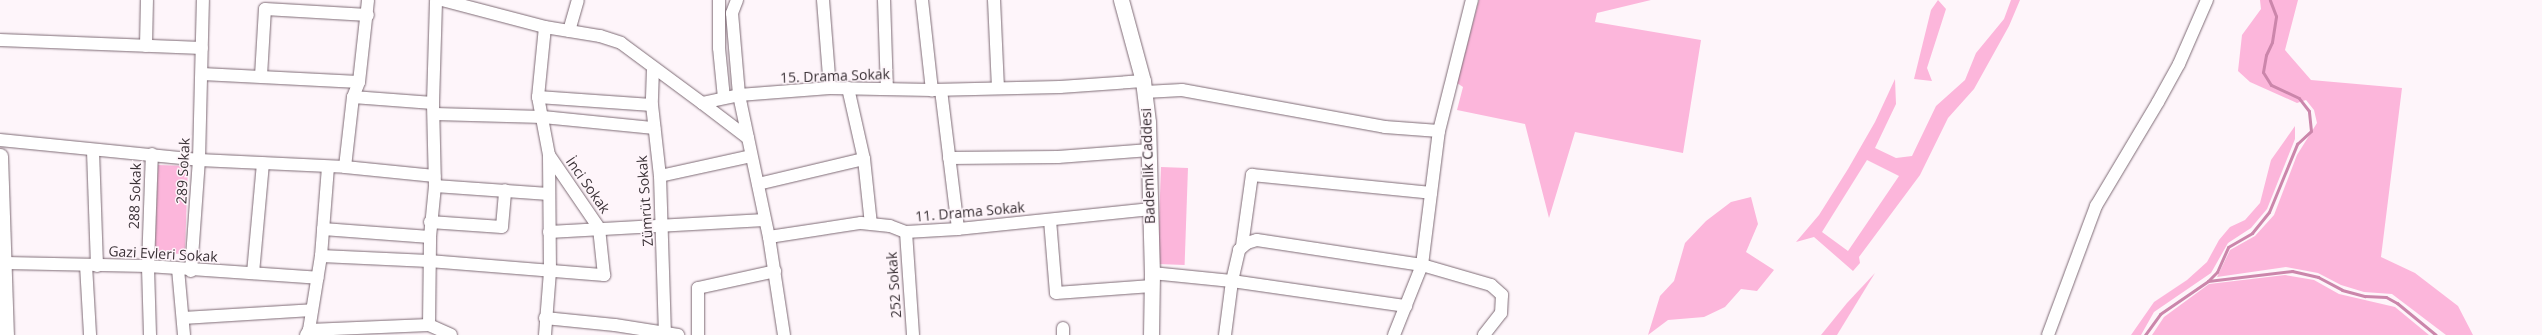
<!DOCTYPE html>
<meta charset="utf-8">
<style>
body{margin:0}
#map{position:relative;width:2542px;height:335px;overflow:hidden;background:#fef5fa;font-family:"Open Sans",sans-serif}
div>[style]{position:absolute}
.green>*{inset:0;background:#fcb6db;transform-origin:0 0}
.stream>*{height:3px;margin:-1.5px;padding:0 1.5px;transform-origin:1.5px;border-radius:1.5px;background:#cb86ab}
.roads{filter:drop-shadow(0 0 1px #7e6b75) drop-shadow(0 0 1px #7e6b75)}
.minor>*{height:12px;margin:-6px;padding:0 6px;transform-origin:6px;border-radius:6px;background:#fff}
.tertiary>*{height:15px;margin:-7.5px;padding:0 7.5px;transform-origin:7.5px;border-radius:7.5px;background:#fff}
span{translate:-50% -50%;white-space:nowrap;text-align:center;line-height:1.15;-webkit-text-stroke:3px #fef5fa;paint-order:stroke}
.street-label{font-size:14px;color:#3a3136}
</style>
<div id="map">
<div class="green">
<div style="clip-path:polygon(1479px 0,1651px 0,1597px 13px,1595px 22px,1701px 40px,1683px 153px,1575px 132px,1549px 218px,1525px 124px,1457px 110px,1463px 87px,1457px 83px)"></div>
<div style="clip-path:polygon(1938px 0,1946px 9px,1927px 68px,1932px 81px,1914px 79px,1931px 10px)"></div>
<div style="clip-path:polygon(evenodd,2011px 0,2020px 0,2009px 26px,1974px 89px,1948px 118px,1920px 175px,1859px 257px,1860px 263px,1853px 271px,1814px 237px,1796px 242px,1819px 215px,1848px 169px,1875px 122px,1895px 79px,1896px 104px,1875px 148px,1896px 158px,1912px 156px,1936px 106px,1965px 80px,1976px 53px,2004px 19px,2011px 0,1867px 160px,1899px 176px,1848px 251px,1822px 232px,1867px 160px)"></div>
<div style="clip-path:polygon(2260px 0,2298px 0,2285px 50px,2311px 80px,2402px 88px,2381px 257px,2415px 273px,2458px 306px,2473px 335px,2446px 335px,2392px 294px,2364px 292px,2341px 285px,2318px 273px,2286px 267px,2217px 277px,2230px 250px,2255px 236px,2274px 215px,2297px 155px,2317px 123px,2314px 110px,2306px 100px,2297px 103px,2250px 82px,2238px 71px,2242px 35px,2261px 9px)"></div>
<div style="clip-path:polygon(2295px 126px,2295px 139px,2267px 209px,2251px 228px,2228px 243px,2211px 273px,2154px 312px,2141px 335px,2131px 335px,2154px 302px,2187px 280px,2207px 262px,2219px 240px,2230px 227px,2245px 220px,2260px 203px,2271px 160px)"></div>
<div style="left:158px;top:165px;width:30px;height:88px;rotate:2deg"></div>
<div style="left:1161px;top:167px;width:27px;height:97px;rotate:2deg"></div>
<div style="clip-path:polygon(1751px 197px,1758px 224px,1746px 252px,1774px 270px,1757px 291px,1741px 289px,1725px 307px,1704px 317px,1668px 320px,1648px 335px,1660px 296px,1674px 281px,1685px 243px,1706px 221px,1731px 202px)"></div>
<div style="clip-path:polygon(1875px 273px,1837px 335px,1821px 335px,1847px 303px)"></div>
<div style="clip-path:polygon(2285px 275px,2314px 280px,2339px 294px,2395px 307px,2429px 335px,2152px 335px,2164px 317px,2209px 284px)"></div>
</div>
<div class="stream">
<div style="left:2208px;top:281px;width:85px;rotate:-6.8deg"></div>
<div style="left:2292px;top:271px;width:27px;rotate:13deg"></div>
<div style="left:2318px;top:277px;width:27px;rotate:28deg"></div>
<div style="left:2342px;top:290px;width:24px;rotate:15deg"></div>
<div style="left:2365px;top:296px;width:21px;rotate:3deg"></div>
<div style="left:2386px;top:297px;width:13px;rotate:29deg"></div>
<div style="left:2397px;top:303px;width:50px;rotate:39.4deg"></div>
<div style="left:2145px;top:335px;width:26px;rotate:-54deg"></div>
<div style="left:2160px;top:314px;width:58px;rotate:-34.5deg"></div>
<div style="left:2208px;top:281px;width:13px;rotate:-45deg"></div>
<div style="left:2217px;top:272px;width:27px;rotate:-66deg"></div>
<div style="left:2228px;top:247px;width:28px;rotate:-30deg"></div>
<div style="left:2252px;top:233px;width:27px;rotate:-51deg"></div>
<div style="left:2269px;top:212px;width:74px;rotate:-67.6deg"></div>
<div style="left:2297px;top:144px;width:19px;rotate:-43deg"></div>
<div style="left:2311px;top:131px;width:20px;rotate:-96deg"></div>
<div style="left:2309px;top:111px;width:16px;rotate:-128deg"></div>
<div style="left:2299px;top:98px;width:31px;rotate:-155deg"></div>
<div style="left:2271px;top:85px;width:15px;rotate:-122deg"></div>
<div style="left:2263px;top:72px;width:17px;rotate:-80deg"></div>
<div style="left:2266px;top:55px;width:14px;rotate:-65deg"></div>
<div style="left:2272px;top:42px;width:26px;rotate:-81deg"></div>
<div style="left:2276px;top:16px;width:17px;rotate:-111deg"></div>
</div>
<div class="roads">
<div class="minor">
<div style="left:442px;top:0;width:106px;rotate:14.7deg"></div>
<div style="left:545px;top:27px;width:56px;rotate:9.3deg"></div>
<div style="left:600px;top:36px;width:22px;rotate:18deg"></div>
<div style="left:621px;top:43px;width:101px;rotate:36.5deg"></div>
<div style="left:702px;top:103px;width:38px;rotate:-12deg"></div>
<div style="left:739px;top:95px;width:91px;rotate:-4.4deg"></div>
<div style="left:830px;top:88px;width:102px;rotate:1.1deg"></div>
<div style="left:932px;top:90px;width:128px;rotate:-1.3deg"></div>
<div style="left:1060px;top:87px;width:83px;rotate:-4.1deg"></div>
<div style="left:719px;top:0;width:48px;rotate:90deg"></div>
<div style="left:719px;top:48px;width:50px;rotate:84.3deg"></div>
<div style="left:737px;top:0;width:14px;rotate:111deg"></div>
<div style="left:732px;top:13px;width:82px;rotate:85.1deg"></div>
<div style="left:739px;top:95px;width:145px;rotate:78.1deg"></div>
<div style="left:769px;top:237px;width:99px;rotate:81.3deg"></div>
<div style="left:823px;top:0;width:88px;rotate:85.5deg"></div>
<div style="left:884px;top:0;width:89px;rotate:88.1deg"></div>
<div style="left:922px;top:0;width:91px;rotate:83.7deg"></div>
<div style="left:994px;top:0;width:88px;rotate:87.4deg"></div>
<div style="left:569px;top:31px;width:32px;rotate:-74deg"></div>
<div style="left:0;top:40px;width:202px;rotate:2.3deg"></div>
<div style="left:146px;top:46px;width:46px;rotate:-88.8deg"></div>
<div style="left:653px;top:69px;width:36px;rotate:92deg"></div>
<div style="left:652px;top:105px;width:71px;rotate:83.6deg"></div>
<div style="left:660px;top:176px;width:157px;rotate:88.2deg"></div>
<div style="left:202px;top:74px;width:157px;rotate:2.9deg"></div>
<div style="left:261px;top:76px;width:67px;rotate:-86.6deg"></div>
<div style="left:265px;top:9px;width:103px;rotate:3.3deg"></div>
<div style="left:848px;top:88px;width:73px;rotate:77.3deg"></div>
<div style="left:864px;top:159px;width:65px;rotate:83.9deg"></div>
<div style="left:941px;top:90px;width:140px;rotate:83deg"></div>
<div style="left:1145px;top:92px;width:37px;rotate:-3deg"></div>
<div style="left:1182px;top:90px;width:206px;rotate:10.3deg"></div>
<div style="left:1385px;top:127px;width:54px;rotate:4.2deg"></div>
<div style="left:353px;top:97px;width:80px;rotate:4.3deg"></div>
<div style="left:538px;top:97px;width:114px;rotate:4deg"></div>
<div style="left:702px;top:103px;width:58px;rotate:37.3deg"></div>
<div style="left:435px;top:114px;width:108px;rotate:1.6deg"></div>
<div style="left:543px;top:117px;width:112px;rotate:5.7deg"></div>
<div style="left:0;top:140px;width:200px;rotate:5.7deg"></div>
<div style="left:199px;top:160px;width:146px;rotate:2.7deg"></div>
<div style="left:345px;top:167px;width:90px;rotate:5.7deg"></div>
<div style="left:93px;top:151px;width:115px;rotate:88deg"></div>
<div style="left:949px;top:158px;width:109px;rotate:-0.5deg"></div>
<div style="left:1058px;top:157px;width:92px;rotate:-4.4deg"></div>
<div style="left:345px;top:167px;width:70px;rotate:-83.5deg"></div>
<div style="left:353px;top:97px;width:16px;rotate:-68deg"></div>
<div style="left:359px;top:82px;width:82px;rotate:-83.7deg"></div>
<div style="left:660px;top:176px;width:93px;rotate:-12.4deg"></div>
<div style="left:758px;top:184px;width:109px;rotate:-13.3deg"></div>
<div style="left:435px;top:186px;width:114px;rotate:4deg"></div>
<div style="left:1050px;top:220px;width:73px;rotate:85.3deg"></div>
<div style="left:1056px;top:293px;width:96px;rotate:-4.2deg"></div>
<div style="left:430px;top:222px;width:72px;rotate:4deg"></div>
<div style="left:502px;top:227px;width:37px;rotate:-85deg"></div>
<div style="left:323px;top:229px;width:107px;rotate:4.3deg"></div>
<div style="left:549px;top:232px;width:216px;rotate:-3.2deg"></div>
<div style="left:906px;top:232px;width:103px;rotate:86.1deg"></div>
<div style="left:769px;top:237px;width:93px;rotate:-8.7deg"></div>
<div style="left:861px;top:223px;width:29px;rotate:6deg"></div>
<div style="left:890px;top:226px;width:17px;rotate:21deg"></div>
<div style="left:906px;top:232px;width:52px;rotate:-3.3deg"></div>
<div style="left:958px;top:229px;width:193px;rotate:-5.9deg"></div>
<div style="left:1242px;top:246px;width:72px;rotate:-82deg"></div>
<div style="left:1252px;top:175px;width:180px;rotate:5.7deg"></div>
<div style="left:321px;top:256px;width:108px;rotate:2.7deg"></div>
<div style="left:429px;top:261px;width:176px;rotate:4.6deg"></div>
<div style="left:604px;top:275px;width:47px;rotate:-96.1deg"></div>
<div style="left:599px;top:228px;width:88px;rotate:-124.4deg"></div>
<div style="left:6px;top:263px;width:142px;rotate:1.2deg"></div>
<div style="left:148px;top:266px;width:170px;rotate:4deg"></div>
<div style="left:86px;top:265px;width:70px;rotate:86.7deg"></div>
<div style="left:178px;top:269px;width:66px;rotate:84.8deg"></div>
<div style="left:191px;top:271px;width:111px;rotate:-85.9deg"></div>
<div style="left:199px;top:160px;width:160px;rotate:-88.6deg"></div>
<div style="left:253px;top:273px;width:110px;rotate:-84.8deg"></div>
<div style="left:1152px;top:273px;width:80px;rotate:5.7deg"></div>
<div style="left:1232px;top:281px;width:176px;rotate:8.2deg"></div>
<div style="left:183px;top:318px;width:129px;rotate:-3.5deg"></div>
<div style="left:545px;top:318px;width:70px;rotate:5.7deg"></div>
<div style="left:615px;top:325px;width:64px;rotate:9deg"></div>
<div style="left:429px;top:325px;width:88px;rotate:-89.3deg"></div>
<div style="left:430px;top:237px;width:51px;rotate:-84.4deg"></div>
<div style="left:435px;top:186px;width:83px;rotate:-91.4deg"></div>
<div style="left:433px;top:103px;width:103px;rotate:-88.3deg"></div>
<div style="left:309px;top:330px;width:120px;rotate:-2.4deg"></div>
<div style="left:429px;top:325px;width:24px;rotate:24deg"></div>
<div style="left:150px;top:335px;width:69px;rotate:-91.7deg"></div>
<div style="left:148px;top:266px;width:112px;rotate:-88deg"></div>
<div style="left:306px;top:335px;width:6px;rotate:-59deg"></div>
<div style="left:309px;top:330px;width:75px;rotate:-80.8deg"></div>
<div style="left:321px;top:256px;width:89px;rotate:-85.5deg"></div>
<div style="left:545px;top:335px;width:64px;rotate:-85.5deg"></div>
<div style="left:550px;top:271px;width:116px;rotate:-90.5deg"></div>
<div style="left:549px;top:155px;width:59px;rotate:-100.7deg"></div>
<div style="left:538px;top:97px;width:70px;rotate:-84.3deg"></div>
<div style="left:698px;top:335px;width:47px;rotate:-90deg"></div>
<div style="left:698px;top:288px;width:79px;rotate:-12.4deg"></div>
<div style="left:1063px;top:335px;width:7px;rotate:-90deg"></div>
<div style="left:1225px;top:335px;width:54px;rotate:-82.6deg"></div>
<div style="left:1232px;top:281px;width:32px;rotate:-77deg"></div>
<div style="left:1239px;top:250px;width:11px;rotate:-41deg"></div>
<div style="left:1247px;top:243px;width:10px;rotate:-17deg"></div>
<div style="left:1257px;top:240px;width:167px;rotate:8.6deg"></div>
<div style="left:1422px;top:265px;width:72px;rotate:16.2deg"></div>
<div style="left:1491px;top:285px;width:15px;rotate:42deg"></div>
<div style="left:1502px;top:295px;width:18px;rotate:93deg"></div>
<div style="left:1501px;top:313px;width:28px;rotate:128deg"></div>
<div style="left:1394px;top:335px;width:75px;rotate:-68.2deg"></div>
<div style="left:1422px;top:265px;width:135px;rotate:-82.8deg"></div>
<div style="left:1439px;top:131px;width:135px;rotate:-75.9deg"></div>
<div style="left:2048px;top:335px;width:138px;rotate:-69.6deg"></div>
<div style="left:2096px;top:206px;width:121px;rotate:-59.2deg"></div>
<div style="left:2158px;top:102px;width:43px;rotate:-61.1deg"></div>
<div style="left:2179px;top:64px;width:70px;rotate:-66.4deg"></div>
</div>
<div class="tertiary">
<div style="left:1121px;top:0;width:84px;rotate:74.8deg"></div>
<div style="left:1143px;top:81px;width:41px;rotate:83deg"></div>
<div style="left:1148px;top:122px;width:151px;rotate:88.5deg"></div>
<div style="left:1152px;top:273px;width:62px;rotate:90.9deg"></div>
<div style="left:0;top:156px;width:179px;rotate:88.1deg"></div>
</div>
</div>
<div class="street-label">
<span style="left:835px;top:76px;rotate:-2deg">15. Drama Sokak</span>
<span style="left:1148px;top:166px;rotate:-92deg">Bademlik Caddesi</span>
<span style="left:183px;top:171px;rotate:-87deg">289 Sokak</span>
<span style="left:588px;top:185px;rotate:55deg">İnci Sokak</span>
<span style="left:135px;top:196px;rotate:-88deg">288 Sokak</span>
<span style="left:645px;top:201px;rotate:-94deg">Zümrüt Sokak</span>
<span style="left:970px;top:212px;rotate:-5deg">11. Drama Sokak</span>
<span style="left:163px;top:254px;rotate:3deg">Gazi Evleri Sokak</span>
<span style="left:894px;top:285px;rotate:-94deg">252 Sokak</span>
</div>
</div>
